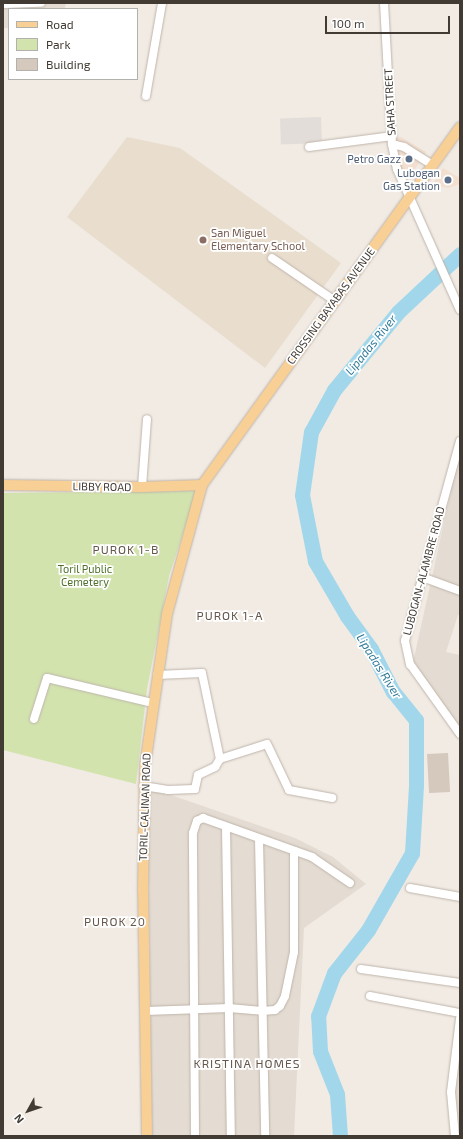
<!DOCTYPE html>
<style>
body{margin:0}
#map{position:relative;width:463px;height:1139px;overflow:hidden;background:#f1ebe4;font-family:"Exo 2",sans-serif}
div>[style]{position:absolute}
.residential>*{inset:0;background:#e4dcd2}
.commercial>*{inset:0;background:#f2dfcf}
.industrial>*{inset:0;background:#e3ddd9;transform-origin:0 0}
.education>*{inset:0;background:#e9dece}
.green>*{inset:0;background:#d2e3ae}
.river>*{height:15px;margin:-7.5px;padding:0 7.5px;transform-origin:7.5px;border-radius:7.5px;background:#a2d7eb}
.building>*{inset:0;background:#d5c8bd;transform-origin:0 0}
.roads{filter:drop-shadow(0 0 1px #bfb4aa) drop-shadow(0 0 1px #bfb4aa)}
.minor>*{height:8px;margin:-4px;padding:0 4px;transform-origin:4px;border-radius:4px;background:#fff}
.major>*{height:10px;margin:-5px;padding:0 5px;transform-origin:5px;border-radius:5px;background:#f8cf95}
.dots>*{width:11px;height:11px;translate:-50% -50%;box-sizing:border-box;border:2px solid #fff;border-radius:50%}
span{translate:-50% -50%;white-space:nowrap;text-align:center;line-height:1.15;-webkit-text-stroke:3.5px #fff;paint-order:stroke}
.street-label{font-size:11px;color:#423b34}
.service-label{font-size:11px;color:#4e5e75}
.right{translate:-100% -50%;text-align:right}
.education-label{font-size:11px;color:#785e54}
.left{translate:0 -50%;text-align:left}
.park-label{font-size:11px;color:#4e702b}
.water-label{font-size:12px;color:#307a99;font-style:italic}
.neighbourhood-label{font-size:12px;color:#65574c;letter-spacing:1px}
.frame{position:absolute;inset:0;border:4px solid #423b34;pointer-events:none}
.legend{position:absolute;left:8px;top:8px;width:130px;height:72px;box-sizing:border-box;background:#fff;border:1px solid #b3b1ae;margin:0;padding:5px 7px;list-style:none;font-size:12px;color:#423b34}
.legend li{display:flex;align-items:center;gap:8px;height:20px}
.legend b{width:20px;border:1px solid #b3b1ae}
.north{position:absolute;left:8px;top:1091px;width:40px;height:40px;-webkit-text-stroke:3px #fff;paint-order:stroke;rotate:230deg;font-size:11px;font-weight:700;line-height:16px;text-align:center;color:#423b34}
.north::after{content:'';display:block;margin:auto;width:14px;height:18px;background:#423b34;clip-path:polygon(50% 0,100% 100%,50% 72%,0 100%)}
.scale{position:absolute;left:325px;top:16px;width:125px;height:18px;box-sizing:border-box;border:2px solid #423b34;border-top:0;padding-left:5px;font-size:12px;line-height:14px;white-space:nowrap;color:#423b34;-webkit-text-stroke:3px #fff;paint-order:stroke}
</style>
<div id="map">
<div class="residential">
<div style="clip-path:polygon(3px 3px,66px 3px,65px 9px,9px 9px,9px 28px,3px 28px)"></div>
<div style="clip-path:polygon(460px 450px,460px 615px,458px 615px,446px 652px,460px 655px,460px 738px,412px 667px)"></div>
<div style="clip-path:polygon(148px 787px,295px 838px,333px 857px,366px 884px,304px 928px,294px 1136px,152px 1136px)"></div>
<div style="clip-path:polygon(460px 1014px,460px 1136px,459px 1136px,453px 1091px)"></div>
</div>
<div class="commercial">
<div style="clip-path:polygon(401px 137px,426px 152px,407px 181px,400px 165px,395px 138px)"></div>
<div style="clip-path:polygon(443px 168px,460px 178px,460px 184px,448px 188px,432px 185px)"></div>
</div>
<div class="industrial">
<div style="left:321px;top:117px;width:26px;height:41px;rotate:88deg"></div>
</div>
<div class="education">
<div style="clip-path:polygon(127px 137px,180px 148px,341px 263px,265px 368px,67px 217px)"></div>
</div>
<div class="green">
<div style="clip-path:polygon(197px 491px,169px 576px,147px 689px,136px 784px,3px 750px,3px 493px)"></div>
</div>
<div class="river">
<div style="left:340px;top:1136px;width:42px;rotate:-94.1deg"></div>
<div style="left:337px;top:1094px;width:46px;rotate:-111.6deg"></div>
<div style="left:320px;top:1051px;width:35px;rotate:-93deg"></div>
<div style="left:318px;top:1016px;width:46px;rotate:-69.6deg"></div>
<div style="left:334px;top:973px;width:55px;rotate:-51.7deg"></div>
<div style="left:368px;top:930px;width:89px;rotate:-60.3deg"></div>
<div style="left:412px;top:853px;width:68px;rotate:-86.6deg"></div>
<div style="left:416px;top:785px;width:65px;rotate:-90deg"></div>
<div style="left:416px;top:720px;width:36px;rotate:-129deg"></div>
<div style="left:393px;top:692px;width:48px;rotate:-117.1deg"></div>
<div style="left:371px;top:649px;width:41px;rotate:-126deg"></div>
<div style="left:347px;top:616px;width:64px;rotate:-120.2deg"></div>
<div style="left:315px;top:561px;width:67px;rotate:-101.1deg"></div>
<div style="left:302px;top:495px;width:64px;rotate:-81.9deg"></div>
<div style="left:311px;top:432px;width:48px;rotate:-61.3deg"></div>
<div style="left:334px;top:390px;width:101px;rotate:-50.6deg"></div>
<div style="left:398px;top:312px;width:85px;rotate:-43.1deg"></div>
</div>
<div class="building">
<div style="left:448px;top:753px;width:39px;height:21px;rotate:87deg"></div>
</div>
<div class="roads">
<div class="minor">
<div style="left:384px;top:3px;width:141px;rotate:86.8deg"></div>
<div style="left:392px;top:144px;width:25px;rotate:79deg"></div>
<div style="left:397px;top:169px;width:154px;rotate:65.9deg"></div>
<div style="left:3px;top:4px;width:38px;rotate:-2deg"></div>
<div style="left:146px;top:96px;width:94px;rotate:-80.2deg"></div>
<div style="left:392px;top:144px;width:12px;rotate:14deg"></div>
<div style="left:404px;top:147px;width:34px;rotate:32deg"></div>
<div style="left:309px;top:147px;width:84px;rotate:-7.5deg"></div>
<div style="left:272px;top:258px;width:76px;rotate:34.3deg"></div>
<div style="left:460px;top:441px;width:207px;rotate:105.4deg"></div>
<div style="left:405px;top:641px;width:24px;rotate:78deg"></div>
<div style="left:410px;top:664px;width:86px;rotate:54.5deg"></div>
<div style="left:142px;top:487px;width:68px;rotate:-85.8deg"></div>
<div style="left:422px;top:577px;width:40px;rotate:20.2deg"></div>
<div style="left:157px;top:675px;width:45px;rotate:-2.5deg"></div>
<div style="left:202px;top:673px;width:88px;rotate:78.2deg"></div>
<div style="left:34px;top:719px;width:43px;rotate:-72.4deg"></div>
<div style="left:47px;top:678px;width:109px;rotate:13.3deg"></div>
<div style="left:143px;top:786px;width:25px;rotate:9deg"></div>
<div style="left:168px;top:790px;width:27px;rotate:-2deg"></div>
<div style="left:195px;top:789px;width:14px;rotate:-78deg"></div>
<div style="left:198px;top:775px;width:19px;rotate:-25deg"></div>
<div style="left:215px;top:767px;width:9px;rotate:-58deg"></div>
<div style="left:220px;top:759px;width:49px;rotate:-17.7deg"></div>
<div style="left:267px;top:744px;width:51px;rotate:64.4deg"></div>
<div style="left:289px;top:790px;width:44px;rotate:10.5deg"></div>
<div style="left:226px;top:827px;width:309px;rotate:89.1deg"></div>
<div style="left:259px;top:839px;width:297px;rotate:88.8deg"></div>
<div style="left:410px;top:888px;width:51px;rotate:10.2deg"></div>
<div style="left:361px;top:969px;width:100px;rotate:8deg"></div>
<div style="left:370px;top:996px;width:92px;rotate:10.7deg"></div>
<div style="left:146px;top:1011px;width:83px;rotate:-2.1deg"></div>
<div style="left:229px;top:1008px;width:33px;rotate:5deg"></div>
<div style="left:262px;top:1011px;width:13px;rotate:-4deg"></div>
<div style="left:275px;top:1010px;width:6px;rotate:-39deg"></div>
<div style="left:280px;top:1006px;width:11px;rotate:-63deg"></div>
<div style="left:285px;top:996px;width:45px;rotate:-78.4deg"></div>
<div style="left:294px;top:952px;width:101px;rotate:-90deg"></div>
<div style="left:195px;top:1136px;width:303px;rotate:-90.4deg"></div>
<div style="left:193px;top:833px;width:13px;rotate:-72deg"></div>
<div style="left:197px;top:821px;width:7px;rotate:-27deg"></div>
<div style="left:203px;top:818px;width:116px;rotate:19.7deg"></div>
<div style="left:312px;top:857px;width:46px;rotate:34.4deg"></div>
<div style="left:455px;top:1136px;width:44px;rotate:-95.2deg"></div>
<div style="left:451px;top:1092px;width:74px;rotate:-83deg"></div>
</div>
<div class="major">
<div style="left:3px;top:485px;width:139px;rotate:0.8deg"></div>
<div style="left:142px;top:487px;width:60px;rotate:-1.9deg"></div>
<div style="left:147px;top:1136px;width:245px;rotate:-90.9deg"></div>
<div style="left:143px;top:891px;width:126px;rotate:-89.1deg"></div>
<div style="left:145px;top:765px;width:153px;rotate:-81.7deg"></div>
<div style="left:167px;top:614px;width:134px;rotate:-74.8deg"></div>
<div style="left:202px;top:485px;width:441px;rotate:-54.2deg"></div>
</div>
</div>
<div class="dots">
<div style="left:409px;top:159px;background:#5c6f8a"></div>
<div style="left:448px;top:180px;background:#5c6f8a"></div>
<div style="left:203px;top:240px;background:#8d6e63"></div>
</div>
<div class="street-label">
<span style="left:390px;top:102px;rotate:-93deg">SAHA STREET</span>
<span style="left:331px;top:306px;rotate:-54deg">CROSSING BAYABAS AVENUE</span>
<span style="left:102px;top:487px;rotate:1deg">LIBBY ROAD</span>
<span style="left:424px;top:571px;rotate:-75deg">LUBOGAN-ALAMBRE ROAD</span>
<span style="left:145px;top:807px;rotate:-88deg">TORIL-CALINAN ROAD</span>
</div>
<div class="service-label">
<span class="right" style="left:401px;top:159px">Petro Gazz</span>
<span class="right" style="left:440px;top:180px">Lubogan<br>Gas Station</span>
</div>
<div class="education-label">
<span class="left" style="left:211px;top:240px">San Miguel<br>Elementary School</span>
</div>
<div class="park-label">
<span style="left:85px;top:576px">Toril Public<br>Cemetery</span>
</div>
<div class="water-label">
<span style="left:371px;top:345px;rotate:-51deg">Lipadas River</span>
<span style="left:379px;top:666px;rotate:58deg">Lipadas River</span>
</div>
<div class="neighbourhood-label">
<span style="left:126px;top:550px">PUROK 1-B</span>
<span style="left:230px;top:616px">PUROK 1-A</span>
<span style="left:115px;top:922px">PUROK 20</span>
<span style="left:247px;top:1064px">KRISTINA HOMES</span>
</div>
<div class="frame"></div>
<ul class="legend">
<li><b style="height:5px;background:#f8cf95"></b>Road</li>
<li><b style="height:11px;background:#d2e3ae"></b>Park</li>
<li><b style="height:11px;background:#d5c8bd"></b>Building</li>
</ul>
<div class="north">N</div>
<div class="scale">100 m</div>
</div>
